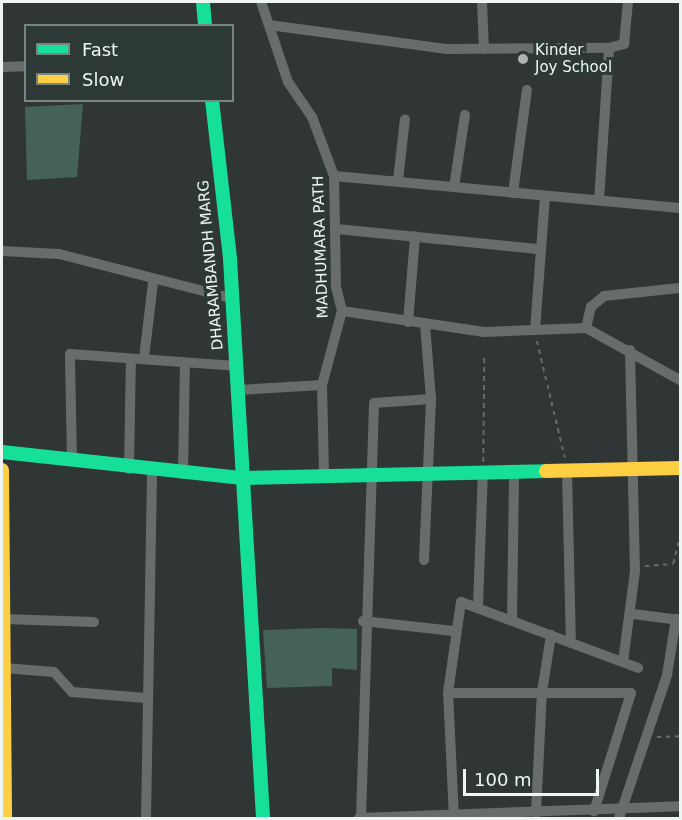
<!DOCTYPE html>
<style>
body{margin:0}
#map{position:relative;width:682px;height:820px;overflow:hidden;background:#303635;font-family:"DejaVu Sans",sans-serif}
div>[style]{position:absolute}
.green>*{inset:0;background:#44615a}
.path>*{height:1.5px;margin-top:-0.75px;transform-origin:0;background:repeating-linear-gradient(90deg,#676b6b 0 4.5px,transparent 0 9px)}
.street>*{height:10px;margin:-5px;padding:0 5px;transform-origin:5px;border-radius:5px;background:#686c6b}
.fast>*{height:14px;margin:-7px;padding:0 7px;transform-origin:7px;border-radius:7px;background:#16e098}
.slow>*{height:14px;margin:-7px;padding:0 7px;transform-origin:7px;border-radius:7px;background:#ffcf43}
.dots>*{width:16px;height:16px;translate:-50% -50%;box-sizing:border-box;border:3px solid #2d3936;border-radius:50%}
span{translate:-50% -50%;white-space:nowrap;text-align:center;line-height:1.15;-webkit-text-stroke:6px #2d3936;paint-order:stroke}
.poi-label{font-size:15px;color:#eef6f4}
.left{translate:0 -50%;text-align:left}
.street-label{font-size:15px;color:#eef6f4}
.frame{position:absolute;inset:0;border:3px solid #eef6f4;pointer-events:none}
.legend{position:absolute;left:24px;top:24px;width:210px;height:78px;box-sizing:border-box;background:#2d3936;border:2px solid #7a8582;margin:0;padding:8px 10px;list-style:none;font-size:18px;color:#eef6f4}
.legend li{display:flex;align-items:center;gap:12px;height:30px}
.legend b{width:30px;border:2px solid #7a8582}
.scale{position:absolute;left:463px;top:769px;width:136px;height:27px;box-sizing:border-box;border:3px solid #eef6f4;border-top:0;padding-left:8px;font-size:18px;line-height:21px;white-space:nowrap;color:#eef6f4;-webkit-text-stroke:4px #2d3936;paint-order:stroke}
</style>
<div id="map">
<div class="green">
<div style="clip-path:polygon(83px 104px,77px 177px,27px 180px,25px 107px)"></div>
<div style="clip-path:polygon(322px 628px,357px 629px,357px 670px,332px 668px,332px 686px,267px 688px,263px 630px)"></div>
</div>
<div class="path">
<div style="left:537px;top:341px;width:120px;rotate:76.5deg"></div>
<div style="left:483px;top:462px;width:104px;rotate:-89.4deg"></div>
<div style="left:645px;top:566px;width:28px;rotate:-4deg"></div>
<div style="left:673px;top:564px;width:30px;rotate:-76deg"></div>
<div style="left:657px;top:737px;width:23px;rotate:-2deg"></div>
</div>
<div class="street">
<div style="left:482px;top:2px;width:47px;rotate:87.6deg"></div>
<div style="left:269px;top:25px;width:180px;rotate:7.7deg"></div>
<div style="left:447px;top:49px;width:162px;rotate:-0.4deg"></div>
<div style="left:609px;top:48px;width:16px;rotate:-15deg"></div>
<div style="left:624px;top:44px;width:42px;rotate:-84.6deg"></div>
<div style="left:2px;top:67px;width:24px;rotate:-2deg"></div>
<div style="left:334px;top:176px;width:347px;rotate:5.3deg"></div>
<div style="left:398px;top:180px;width:61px;rotate:-83.5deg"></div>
<div style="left:454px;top:187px;width:73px;rotate:-81.3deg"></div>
<div style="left:513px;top:193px;width:104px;rotate:-82.3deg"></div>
<div style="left:599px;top:200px;width:152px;rotate:-86.2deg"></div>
<div style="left:337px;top:229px;width:203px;rotate:5.7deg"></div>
<div style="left:2px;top:251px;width:57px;rotate:3deg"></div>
<div style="left:59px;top:254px;width:177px;rotate:14.4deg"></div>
<div style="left:342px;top:311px;width:144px;rotate:8.4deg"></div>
<div style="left:484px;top:332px;width:102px;rotate:-2.2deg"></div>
<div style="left:586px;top:328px;width:107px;rotate:29deg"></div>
<div style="left:408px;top:322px;width:86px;rotate:-85.3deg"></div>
<div style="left:586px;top:328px;width:22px;rotate:-77deg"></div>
<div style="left:591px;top:307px;width:17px;rotate:-40deg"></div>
<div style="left:604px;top:296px;width:76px;rotate:-6deg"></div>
<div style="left:535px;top:330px;width:134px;rotate:-85.7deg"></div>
<div style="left:144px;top:358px;width:77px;rotate:-83.2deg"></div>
<div style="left:322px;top:385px;width:89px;rotate:88.7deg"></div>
<div style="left:238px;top:390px;width:84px;rotate:-3.4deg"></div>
<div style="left:322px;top:385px;width:77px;rotate:-74.9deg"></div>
<div style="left:342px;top:311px;width:25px;rotate:-104deg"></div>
<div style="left:336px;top:287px;width:111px;rotate:-91deg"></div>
<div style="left:334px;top:176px;width:63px;rotate:-110.4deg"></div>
<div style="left:312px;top:117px;width:42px;rotate:-124.4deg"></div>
<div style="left:288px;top:82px;width:84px;rotate:-108.6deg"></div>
<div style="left:72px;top:461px;width:107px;rotate:-91.1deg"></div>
<div style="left:70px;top:354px;width:166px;rotate:4.1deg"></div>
<div style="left:129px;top:469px;width:110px;rotate:-89deg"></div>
<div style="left:567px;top:471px;width:172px;rotate:88.7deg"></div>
<div style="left:183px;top:474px;width:110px;rotate:-89deg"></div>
<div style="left:424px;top:560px;width:161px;rotate:-87.5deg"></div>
<div style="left:431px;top:399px;width:74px;rotate:-94.6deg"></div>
<div style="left:478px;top:606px;width:134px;rotate:-87.9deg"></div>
<div style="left:633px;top:614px;width:47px;rotate:7.3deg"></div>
<div style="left:4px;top:619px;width:90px;rotate:1.9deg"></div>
<div style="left:512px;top:620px;width:148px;rotate:-89.2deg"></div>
<div style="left:363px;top:621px;width:91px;rotate:6.3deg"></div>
<div style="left:623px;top:662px;width:92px;rotate:-82.5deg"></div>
<div style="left:635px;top:571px;width:221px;rotate:-91.3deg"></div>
<div style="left:4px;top:668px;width:50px;rotate:4.6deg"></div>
<div style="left:54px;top:672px;width:27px;rotate:48deg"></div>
<div style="left:72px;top:692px;width:74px;rotate:4.6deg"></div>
<div style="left:448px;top:693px;width:183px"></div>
<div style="left:631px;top:693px;width:124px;rotate:107.4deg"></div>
<div style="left:536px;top:813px;width:121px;rotate:-87.2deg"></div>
<div style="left:542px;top:692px;width:58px;rotate:-81deg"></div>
<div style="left:146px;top:818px;width:347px;rotate:-89deg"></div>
<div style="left:359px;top:818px;width:321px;rotate:-2.1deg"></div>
<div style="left:361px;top:818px;width:415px;rotate:-88.2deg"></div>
<div style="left:374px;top:403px;width:57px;rotate:-4deg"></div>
<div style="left:454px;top:818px;width:125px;rotate:-92.7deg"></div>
<div style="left:448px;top:693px;width:92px;rotate:-81.9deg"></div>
<div style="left:461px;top:602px;width:189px;rotate:20.4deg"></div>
<div style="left:619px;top:818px;width:151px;rotate:-71.4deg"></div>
<div style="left:667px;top:675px;width:57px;rotate:-80.9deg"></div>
</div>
<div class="fast">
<div style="left:203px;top:2px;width:24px;rotate:85deg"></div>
<div style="left:212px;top:100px;width:160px;rotate:83.5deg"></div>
<div style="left:230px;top:259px;width:560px;rotate:86.62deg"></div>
<div style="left:2px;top:452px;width:242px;rotate:6.2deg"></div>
<div style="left:243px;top:478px;width:303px;rotate:-1.3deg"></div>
</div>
<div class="slow">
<div style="left:2px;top:470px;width:348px;rotate:89.5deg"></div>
<div style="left:546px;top:471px;width:134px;rotate:-1.3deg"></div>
</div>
<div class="dots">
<div style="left:523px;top:59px;background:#acb3b1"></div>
</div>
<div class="poi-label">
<span class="left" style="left:535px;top:59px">Kinder<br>Joy School</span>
</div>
<div class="street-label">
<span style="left:321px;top:247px;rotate:-92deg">MADHUMARA PATH</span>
<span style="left:211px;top:265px;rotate:-95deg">DHARAMBANDH MARG</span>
</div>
<div class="frame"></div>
<ul class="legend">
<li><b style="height:8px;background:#16e098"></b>Fast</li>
<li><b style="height:8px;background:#ffcf43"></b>Slow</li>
</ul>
<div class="scale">100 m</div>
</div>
